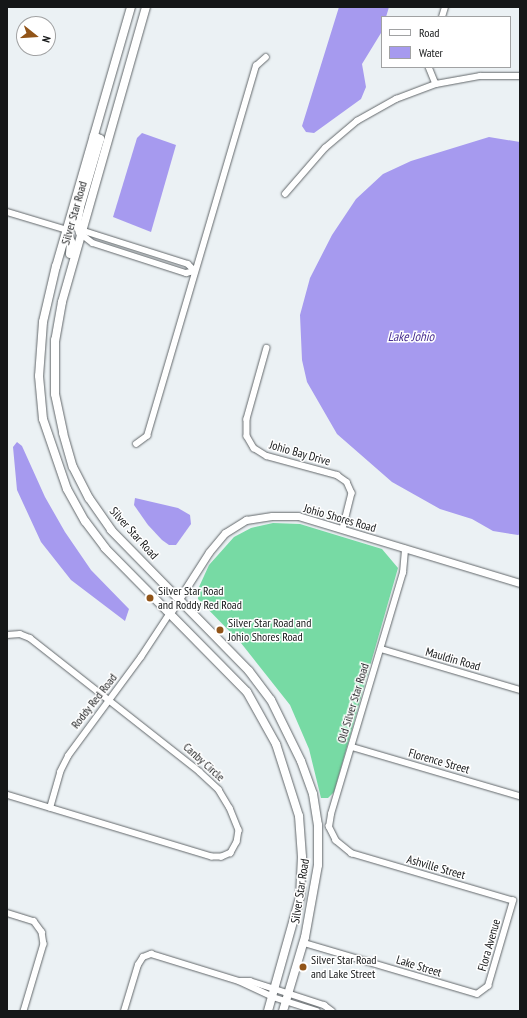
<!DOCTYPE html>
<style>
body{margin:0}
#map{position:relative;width:527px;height:1018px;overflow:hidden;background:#ebf1f4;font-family:"PT Sans Narrow",sans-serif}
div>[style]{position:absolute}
.forest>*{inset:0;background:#77daa4}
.water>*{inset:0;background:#a69aef}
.roads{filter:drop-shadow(0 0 1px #62676a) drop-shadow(0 0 1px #62676a)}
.minor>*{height:5.5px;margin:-2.75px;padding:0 2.75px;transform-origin:2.75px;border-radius:2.75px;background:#fff}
.tertiary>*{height:7px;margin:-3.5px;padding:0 3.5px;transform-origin:3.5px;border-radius:3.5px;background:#fff}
.secondary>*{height:8px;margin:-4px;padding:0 4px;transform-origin:4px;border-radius:4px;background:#fff}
.dots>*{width:11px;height:11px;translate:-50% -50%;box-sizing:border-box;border:2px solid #fff;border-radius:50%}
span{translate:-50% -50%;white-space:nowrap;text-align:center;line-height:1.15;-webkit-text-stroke:3px #fff;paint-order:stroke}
.street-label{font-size:12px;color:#151718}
.poi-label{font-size:12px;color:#151718}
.left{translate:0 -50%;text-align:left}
.water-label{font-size:13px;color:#472d8f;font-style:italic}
.frame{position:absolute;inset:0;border:8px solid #151718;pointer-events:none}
.legend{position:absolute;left:381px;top:16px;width:130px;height:52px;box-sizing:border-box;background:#fff;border:1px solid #a1a2a3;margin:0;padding:5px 7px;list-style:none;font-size:12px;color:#151718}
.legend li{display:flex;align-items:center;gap:8px;height:20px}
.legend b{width:20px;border:1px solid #a1a2a3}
.north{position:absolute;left:16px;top:16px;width:40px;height:40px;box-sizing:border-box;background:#fff;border:1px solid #a1a2a3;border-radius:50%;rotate:107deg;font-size:11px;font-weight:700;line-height:16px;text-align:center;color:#151718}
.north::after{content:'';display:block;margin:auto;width:14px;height:18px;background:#915418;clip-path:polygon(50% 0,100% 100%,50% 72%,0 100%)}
</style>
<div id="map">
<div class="forest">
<div style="clip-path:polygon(273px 523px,300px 524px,382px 549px,398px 568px,334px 792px,328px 798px,321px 798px,309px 749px,290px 705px,241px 643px,198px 599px,199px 587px,209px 565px,234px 537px,251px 528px)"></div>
</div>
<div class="water">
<div style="clip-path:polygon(339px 7px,389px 7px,386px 17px,382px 17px,381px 33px,362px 64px,366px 87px,361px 99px,314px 133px,306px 132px,302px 126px)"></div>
<div style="clip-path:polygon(142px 133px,176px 145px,151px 232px,113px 217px,137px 138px)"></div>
<div style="clip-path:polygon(489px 137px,520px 142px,520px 534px,518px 535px,493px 531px,472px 519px,440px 509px,392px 482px,337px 434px,307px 382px,302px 360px,300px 315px,310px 278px,332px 235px,356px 199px,383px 174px,411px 161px)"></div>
<div style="clip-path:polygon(17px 442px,22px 446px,45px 497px,65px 532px,91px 570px,129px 609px,125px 621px,71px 580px,41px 542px,17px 490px,13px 447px)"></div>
<div style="clip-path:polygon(135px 498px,178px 508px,190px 515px,191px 524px,176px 545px,169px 545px,162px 540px,148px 525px,134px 505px)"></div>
</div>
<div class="roads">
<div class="minor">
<div style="left:442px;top:17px;width:10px;rotate:-73deg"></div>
<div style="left:429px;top:67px;width:18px;rotate:68deg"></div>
<div style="left:285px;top:194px;width:61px;rotate:-49deg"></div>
<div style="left:325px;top:148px;width:42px;rotate:-40.2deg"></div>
<div style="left:357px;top:121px;width:45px;rotate:-29.4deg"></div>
<div style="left:396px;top:99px;width:43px;rotate:-20.6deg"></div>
<div style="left:436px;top:84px;width:45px;rotate:-10.3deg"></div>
<div style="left:480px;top:76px;width:40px"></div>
<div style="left:7px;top:212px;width:63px;rotate:16.7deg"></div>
<div style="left:81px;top:230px;width:112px;rotate:17.6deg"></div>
<div style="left:188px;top:264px;width:10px;rotate:45deg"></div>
<div style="left:80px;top:233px;width:16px;rotate:38deg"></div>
<div style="left:93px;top:243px;width:98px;rotate:17.9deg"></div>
<div style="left:186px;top:273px;width:9px;rotate:-13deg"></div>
<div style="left:267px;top:348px;width:74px;rotate:105.7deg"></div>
<div style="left:247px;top:419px;width:17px;rotate:90deg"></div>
<div style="left:247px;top:436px;width:14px;rotate:60deg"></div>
<div style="left:254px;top:448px;width:15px;rotate:32deg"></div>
<div style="left:267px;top:456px;width:73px;rotate:15.2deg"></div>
<div style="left:337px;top:475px;width:12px;rotate:35deg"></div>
<div style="left:347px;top:482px;width:12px;rotate:66deg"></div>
<div style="left:352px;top:493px;width:37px;rotate:104deg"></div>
<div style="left:136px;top:444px;width:14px;rotate:-36deg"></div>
<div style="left:147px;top:436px;width:386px;rotate:-73.6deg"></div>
<div style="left:256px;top:66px;width:13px;rotate:-42deg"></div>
<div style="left:7px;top:635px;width:13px;rotate:-4deg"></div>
<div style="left:20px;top:634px;width:11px;rotate:22deg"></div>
<div style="left:30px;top:638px;width:216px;rotate:38.2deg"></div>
<div style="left:200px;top:772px;width:26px;rotate:43deg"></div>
<div style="left:219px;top:790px;width:21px;rotate:59deg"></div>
<div style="left:230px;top:808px;width:24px;rotate:68deg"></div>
<div style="left:239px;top:830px;width:12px;rotate:99deg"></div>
<div style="left:237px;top:842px;width:13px;rotate:119deg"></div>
<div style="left:231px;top:853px;width:10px;rotate:156deg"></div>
<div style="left:222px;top:857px;width:10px;rotate:180deg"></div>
<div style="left:212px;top:857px;width:214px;rotate:-163.2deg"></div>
<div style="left:381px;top:649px;width:145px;rotate:16.4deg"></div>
<div style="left:352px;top:747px;width:175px;rotate:16.3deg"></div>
<div style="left:50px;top:808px;width:37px;rotate:-74deg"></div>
<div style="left:60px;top:772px;width:18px;rotate:-63deg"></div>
<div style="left:68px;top:756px;width:123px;rotate:-53.6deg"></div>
<div style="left:141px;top:657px;width:53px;rotate:-56.6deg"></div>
<div style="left:7px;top:913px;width:28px;rotate:17deg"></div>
<div style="left:34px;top:921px;width:14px;rotate:54deg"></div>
<div style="left:42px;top:932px;width:12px;rotate:81deg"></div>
<div style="left:44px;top:944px;width:70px;rotate:106.6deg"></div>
<div style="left:304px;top:943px;width:180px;rotate:16.4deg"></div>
<div style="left:477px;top:994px;width:14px;rotate:-36deg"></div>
<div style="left:488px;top:986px;width:89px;rotate:-73.6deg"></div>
<div style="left:513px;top:901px;width:168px;rotate:-163.7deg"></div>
<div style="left:352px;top:854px;width:21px;rotate:-141deg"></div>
<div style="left:336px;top:841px;width:16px;rotate:-117deg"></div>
<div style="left:329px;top:827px;width:13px;rotate:-81deg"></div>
<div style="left:331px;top:814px;width:252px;rotate:-73.4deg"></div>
<div style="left:403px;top:573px;width:24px;rotate:-85deg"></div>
<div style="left:240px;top:981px;width:10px"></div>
<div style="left:250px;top:981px;width:26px;rotate:18deg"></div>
<div style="left:275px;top:989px;width:52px;rotate:18.1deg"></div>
<div style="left:324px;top:1005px;width:10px;rotate:37deg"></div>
<div style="left:124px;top:1011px;width:48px;rotate:-73.1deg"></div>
<div style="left:138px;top:965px;width:9px;rotate:-58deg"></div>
<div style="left:143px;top:957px;width:9px;rotate:-21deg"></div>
<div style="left:151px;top:954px;width:92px;rotate:17.1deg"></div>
<div style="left:239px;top:981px;width:38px;rotate:25deg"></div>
<div style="left:273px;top:997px;width:46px;rotate:17.7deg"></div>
</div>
<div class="tertiary">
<div style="left:170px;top:613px;width:72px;rotate:-57.4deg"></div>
<div style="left:209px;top:552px;width:25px;rotate:-50deg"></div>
<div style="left:225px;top:533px;width:25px;rotate:-32deg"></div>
<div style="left:246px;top:520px;width:26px;rotate:-9deg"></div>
<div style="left:272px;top:516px;width:26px"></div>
<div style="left:298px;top:516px;width:232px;rotate:16.8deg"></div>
</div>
<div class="secondary">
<div style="left:131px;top:7px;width:270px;rotate:106.1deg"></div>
<div style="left:56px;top:266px;width:57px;rotate:103.1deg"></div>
<div style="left:43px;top:322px;width:54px;rotate:94.2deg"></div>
<div style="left:39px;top:376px;width:43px;rotate:84.7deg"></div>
<div style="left:43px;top:419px;width:74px;rotate:71.1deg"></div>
<div style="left:67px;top:489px;width:37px;rotate:61deg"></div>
<div style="left:85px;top:521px;width:34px;rotate:53deg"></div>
<div style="left:105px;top:548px;width:202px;rotate:45.4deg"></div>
<div style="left:247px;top:692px;width:60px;rotate:60.9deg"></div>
<div style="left:276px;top:744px;width:76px;rotate:72.3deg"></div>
<div style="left:299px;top:816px;width:41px;rotate:85.8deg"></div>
<div style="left:302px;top:857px;width:40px;rotate:92.9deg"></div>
<div style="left:300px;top:897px;width:118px;rotate:105.7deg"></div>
<div style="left:146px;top:7px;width:307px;rotate:105.9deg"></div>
<div style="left:62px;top:302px;width:39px;rotate:100deg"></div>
<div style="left:55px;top:340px;width:54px;rotate:90deg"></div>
<div style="left:55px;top:394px;width:40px;rotate:78deg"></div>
<div style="left:63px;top:433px;width:35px;rotate:74deg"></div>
<div style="left:73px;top:467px;width:35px;rotate:63deg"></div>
<div style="left:89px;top:498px;width:39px;rotate:55deg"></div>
<div style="left:111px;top:530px;width:197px;rotate:45.6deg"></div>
<div style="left:249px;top:671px;width:36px;rotate:53deg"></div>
<div style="left:271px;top:700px;width:68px;rotate:63.8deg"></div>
<div style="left:301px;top:761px;width:35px;rotate:70deg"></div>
<div style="left:313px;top:794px;width:31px;rotate:81deg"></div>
<div style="left:318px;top:825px;width:40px;rotate:90deg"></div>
<div style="left:318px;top:865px;width:73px;rotate:100.2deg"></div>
<div style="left:305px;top:937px;width:77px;rotate:106.6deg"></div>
<div style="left:67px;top:230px;width:13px;rotate:72deg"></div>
<div style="left:71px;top:242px;width:12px;rotate:95deg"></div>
<div style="left:80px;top:233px;width:10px;rotate:-107deg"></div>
<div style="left:77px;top:223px;width:16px;rotate:-79deg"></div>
<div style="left:80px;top:207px;width:71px;rotate:-73.6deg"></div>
<div style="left:100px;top:139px;width:7px;rotate:-153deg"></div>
</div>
</div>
<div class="dots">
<div style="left:150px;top:598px;background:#915418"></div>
<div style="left:220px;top:630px;background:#915418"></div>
<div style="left:303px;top:967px;background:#915418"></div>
</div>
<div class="street-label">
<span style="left:74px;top:213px;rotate:-74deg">Silver Star Road</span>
<span style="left:300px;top:453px;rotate:16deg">Johio Bay Drive</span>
<span style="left:340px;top:518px;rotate:16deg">Johio Shores Road</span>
<span style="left:134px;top:533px;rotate:48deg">Silver Star Road</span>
<span style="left:453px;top:659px;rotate:16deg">Mauldin Road</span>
<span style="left:94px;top:701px;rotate:-52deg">Roddy Red Road</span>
<span style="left:353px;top:703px;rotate:-73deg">Old Silver Star Road</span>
<span style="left:439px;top:761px;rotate:16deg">Florence Street</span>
<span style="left:204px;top:762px;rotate:42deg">Canby Circle</span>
<span style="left:436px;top:867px;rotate:16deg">Ashville Street</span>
<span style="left:300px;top:891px;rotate:-81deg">Silver Star Road</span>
<span style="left:489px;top:945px;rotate:-74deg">Flora Avenue</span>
<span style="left:419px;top:966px;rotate:17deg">Lake Street</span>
</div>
<div class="poi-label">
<span class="left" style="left:158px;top:598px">Silver Star Road<br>and Roddy Red Road</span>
<span class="left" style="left:228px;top:630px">Silver Star Road and<br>Johio Shores Road</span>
<span class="left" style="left:311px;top:967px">Silver Star Road<br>and Lake Street</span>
</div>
<div class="water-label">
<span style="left:411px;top:337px">Lake Johio</span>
</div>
<div class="frame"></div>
<ul class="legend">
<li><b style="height:5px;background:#fff"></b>Road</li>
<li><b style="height:11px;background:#a69aef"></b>Water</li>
</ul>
<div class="north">N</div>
</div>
